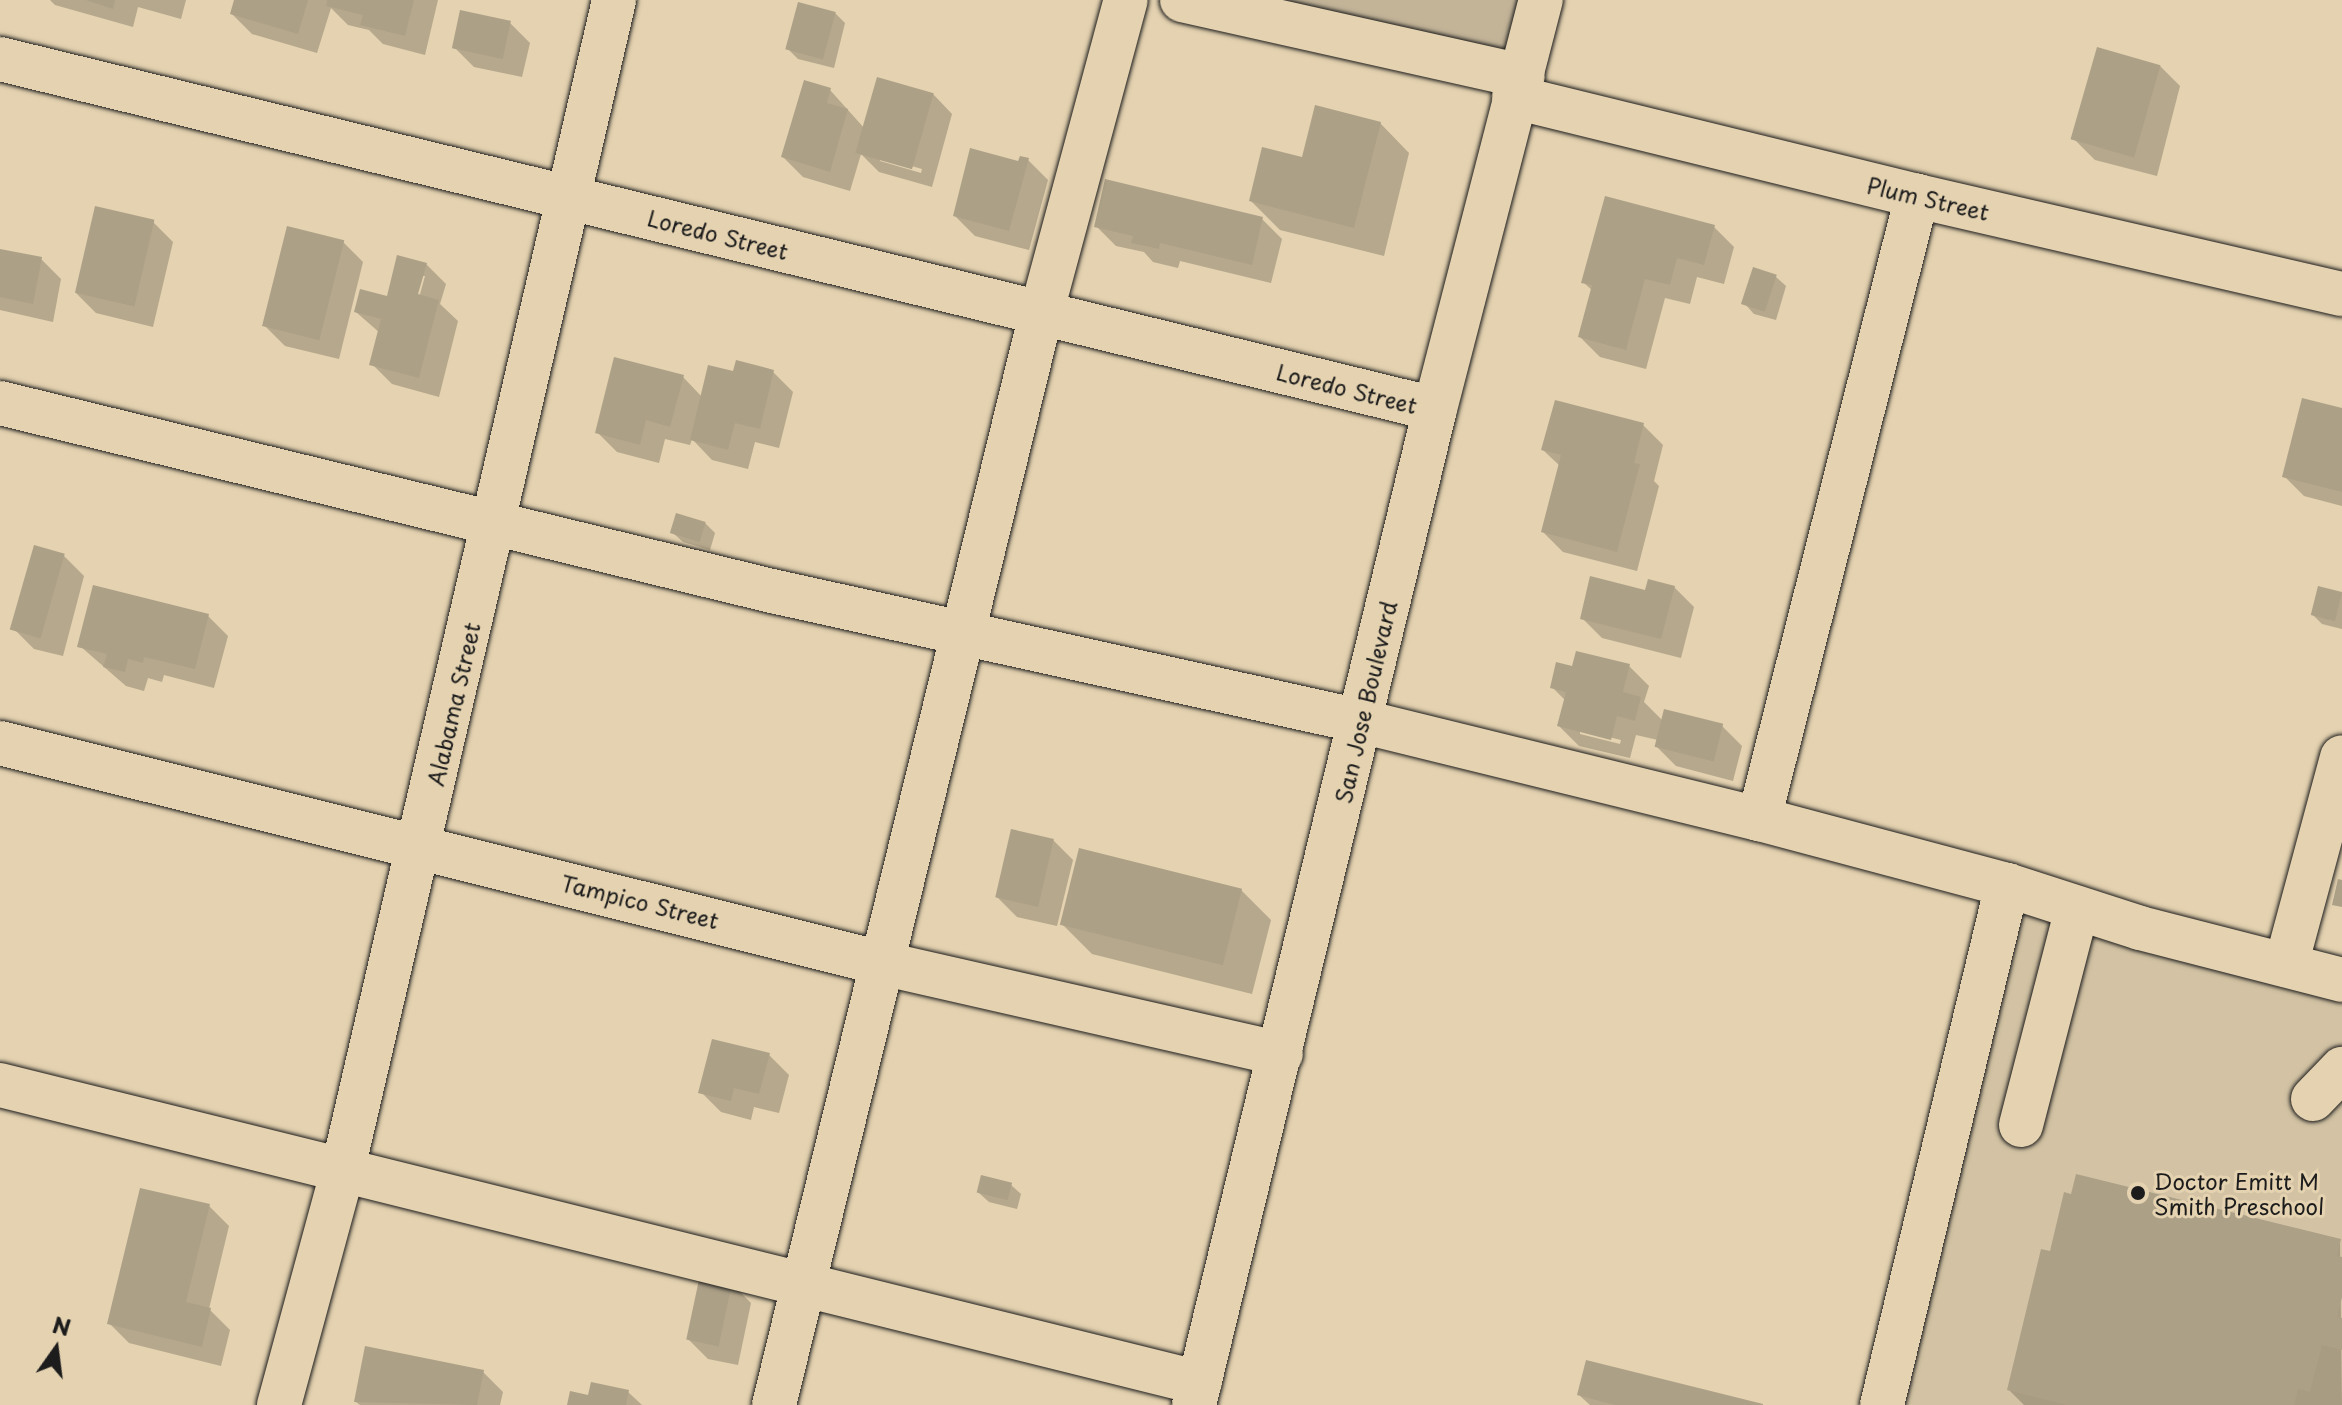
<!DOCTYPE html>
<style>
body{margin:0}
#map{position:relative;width:2342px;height:1405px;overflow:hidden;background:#e4d2b0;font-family:"Playpen Sans",sans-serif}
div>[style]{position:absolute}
.built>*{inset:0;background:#d3c3a4}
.green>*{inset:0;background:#c3b498}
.shadow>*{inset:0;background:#0003}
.building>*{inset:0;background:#aca087;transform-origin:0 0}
.roads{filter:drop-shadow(0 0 2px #1c1c1c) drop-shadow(0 0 2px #1c1c1c)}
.minor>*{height:44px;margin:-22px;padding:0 22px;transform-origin:22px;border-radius:22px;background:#e4d2b0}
.dots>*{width:22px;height:22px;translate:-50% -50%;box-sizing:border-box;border:4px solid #e4d2b0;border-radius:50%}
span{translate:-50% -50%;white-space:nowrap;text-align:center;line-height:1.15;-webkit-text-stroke:6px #e4d2b0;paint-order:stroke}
.street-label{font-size:22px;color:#1c1c1c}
.poi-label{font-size:22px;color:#1c1c1c}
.left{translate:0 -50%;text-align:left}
.north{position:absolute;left:16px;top:1309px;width:80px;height:80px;-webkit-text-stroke:6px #e4d2b0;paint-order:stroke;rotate:14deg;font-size:22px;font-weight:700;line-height:32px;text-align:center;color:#1c1c1c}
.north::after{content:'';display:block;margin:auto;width:28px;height:36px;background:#1c1c1c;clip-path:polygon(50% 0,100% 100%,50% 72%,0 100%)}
</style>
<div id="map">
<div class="built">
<div style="clip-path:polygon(2007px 885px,2342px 980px,2342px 1405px,1882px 1405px)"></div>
</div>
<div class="green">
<div style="clip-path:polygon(1182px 0,1541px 0,1523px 76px)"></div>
</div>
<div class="shadow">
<div style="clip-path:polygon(50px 0,186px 0,181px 19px,138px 7px,133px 27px,55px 5px)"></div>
<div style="clip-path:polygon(236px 0,438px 0,425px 55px,383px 44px,369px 30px,348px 25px,331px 8px,317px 53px,252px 34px,232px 14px)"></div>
<div style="clip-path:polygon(835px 13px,845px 23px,834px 68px,798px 59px,788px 49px)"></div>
<div style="clip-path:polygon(510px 23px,530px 43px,522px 77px,474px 67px,454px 47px)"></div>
<div style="clip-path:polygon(2160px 66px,2180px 86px,2157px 176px,2095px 160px,2075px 140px)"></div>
<div style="clip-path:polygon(evenodd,830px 90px,865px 129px,933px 94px,952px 114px,932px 187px,879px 172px,861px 154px,850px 191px,803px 177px,783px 157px,830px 90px,880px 157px,922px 169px,921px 173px,880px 161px,880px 157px)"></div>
<div style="clip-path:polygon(1380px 123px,1409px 153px,1384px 256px,1280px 230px,1251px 201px,1304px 160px)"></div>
<div style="clip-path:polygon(1028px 160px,1048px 180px,1029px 250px,975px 236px,955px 216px)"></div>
<div style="clip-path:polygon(1262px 219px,1282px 239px,1271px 283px,1180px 261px,1178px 268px,1153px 262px,1144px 252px,1116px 246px,1096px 226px)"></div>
<div style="clip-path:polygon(153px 222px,173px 242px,153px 327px,96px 313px,76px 293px)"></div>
<div style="clip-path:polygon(1714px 227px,1734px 247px,1724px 284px,1697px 277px,1690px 304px,1665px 298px,1646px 369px,1600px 357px,1580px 337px,1593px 291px,1583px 282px)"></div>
<div style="clip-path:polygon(343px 242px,363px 262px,339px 359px,285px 346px,265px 326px)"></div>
<div style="clip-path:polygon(0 251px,41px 259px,61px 279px,53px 322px,0 310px)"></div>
<div style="clip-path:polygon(evenodd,426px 264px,446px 284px,440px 304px,458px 321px,439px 397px,392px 384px,372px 364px,380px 333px,356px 312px,389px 298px,426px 264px,421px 276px,425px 276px,417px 305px,414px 304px,421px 276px)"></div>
<div style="clip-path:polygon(1776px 277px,1786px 286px,1776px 320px,1754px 314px,1745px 304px)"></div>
<div style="clip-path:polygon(773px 372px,793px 392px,779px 448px,755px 442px,748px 469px,712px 460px,692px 439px,690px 445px,665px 439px,659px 463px,617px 452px,597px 432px,683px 377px,702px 397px,735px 373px)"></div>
<div style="clip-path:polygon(2342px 410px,2342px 506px,2304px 496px,2284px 476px)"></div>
<div style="clip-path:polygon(1643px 425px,1663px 445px,1654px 481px,1659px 486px,1637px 571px,1563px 552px,1543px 532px,1560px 466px,1543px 450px)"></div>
<div style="clip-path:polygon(705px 523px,715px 533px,710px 550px,683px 542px,673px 533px)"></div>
<div style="clip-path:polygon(64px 556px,84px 576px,63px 656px,34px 649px,14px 629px)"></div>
<div style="clip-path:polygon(1674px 587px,1694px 607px,1681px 658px,1602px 638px,1582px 618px,1646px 592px)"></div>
<div style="clip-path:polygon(2319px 588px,2342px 594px,2342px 629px,2322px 624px,2313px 615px)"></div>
<div style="clip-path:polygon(208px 616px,228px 636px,214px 688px,164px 675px,162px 682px,148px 678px,144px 691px,126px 686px,80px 646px)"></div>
<div style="clip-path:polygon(evenodd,1629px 666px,1649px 686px,1644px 702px,1663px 721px,1722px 726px,1742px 746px,1733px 781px,1676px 766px,1656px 746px,1658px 740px,1636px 735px,1630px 758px,1579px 746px,1559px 726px,1566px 701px,1552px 687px,1574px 669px,1629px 666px,1580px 730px,1621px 740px,1620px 744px,1580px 734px,1580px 730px)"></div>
<div style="clip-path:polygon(1053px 840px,1073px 860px,1057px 926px,1017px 917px,997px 897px)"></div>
<div style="clip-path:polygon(1241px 890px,1271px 920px,1252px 994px,1092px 954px,1062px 924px)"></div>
<div style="clip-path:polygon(769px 1055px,789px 1075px,779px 1113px,754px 1107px,751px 1120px,721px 1112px,701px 1092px)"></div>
<div style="clip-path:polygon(1011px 1185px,1021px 1194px,1017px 1209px,989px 1202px,979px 1193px)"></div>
<div style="clip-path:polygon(209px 1206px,229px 1226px,209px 1309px,230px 1330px,221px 1366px,129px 1343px,109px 1323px)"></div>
<div style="clip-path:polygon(2340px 1241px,2342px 1405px,2024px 1405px,2009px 1390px,2052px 1254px)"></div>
<div style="clip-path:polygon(731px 1283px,751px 1303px,738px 1365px,708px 1359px,688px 1339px)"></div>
<div style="clip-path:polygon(483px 1372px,503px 1392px,500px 1405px,360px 1405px,356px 1402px)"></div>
<div style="clip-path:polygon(628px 1392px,642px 1405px,569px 1405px,590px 1398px)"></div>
<div style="clip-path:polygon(1579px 1395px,1759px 1405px,1590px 1405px)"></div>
</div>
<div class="building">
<div style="clip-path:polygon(86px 0,115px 0,113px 9px)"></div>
<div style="clip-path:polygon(234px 0,308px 0,298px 34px,230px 14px)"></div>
<div style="clip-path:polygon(327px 0,414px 0,405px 36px,360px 25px,363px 15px,326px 6px)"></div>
<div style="left:798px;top:2px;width:39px;height:49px;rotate:15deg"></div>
<div style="left:460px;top:10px;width:52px;height:39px;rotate:12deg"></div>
<div style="left:2097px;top:47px;width:66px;height:96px;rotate:16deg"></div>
<div style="left:877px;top:77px;width:59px;height:79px;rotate:16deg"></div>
<div style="clip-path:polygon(804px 80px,831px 88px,827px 103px,848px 109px,830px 172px,781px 157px)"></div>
<div style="clip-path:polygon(1315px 105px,1381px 122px,1354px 228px,1249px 201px,1262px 147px,1302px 157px)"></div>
<div style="clip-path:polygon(970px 148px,1018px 161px,1020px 156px,1029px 158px,1009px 231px,953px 216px)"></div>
<div style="clip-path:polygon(1105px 179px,1263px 217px,1252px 265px,1160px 243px,1159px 249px,1131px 243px,1133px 236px,1094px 227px)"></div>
<div style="clip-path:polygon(1605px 196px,1715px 225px,1704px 265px,1677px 258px,1670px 285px,1645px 279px,1626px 350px,1578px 337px,1592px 285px,1581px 283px)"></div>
<div style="left:95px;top:206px;width:61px;height:89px;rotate:13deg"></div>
<div style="left:287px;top:226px;width:59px;height:103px;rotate:14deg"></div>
<div style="clip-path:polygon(0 249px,42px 257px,33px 304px,0 297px)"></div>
<div style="clip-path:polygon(397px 255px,427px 263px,418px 294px,439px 300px,419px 378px,369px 365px,381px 319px,354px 312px,360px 289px,387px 296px)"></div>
<div style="left:1753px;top:267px;width:25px;height:39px;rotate:18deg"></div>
<div style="clip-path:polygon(614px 357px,684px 375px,670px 427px,646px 420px,640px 445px,595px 433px)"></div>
<div style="clip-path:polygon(736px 360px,774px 370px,760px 429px,735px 423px,728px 450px,690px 440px,708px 365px,733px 371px)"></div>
<div style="clip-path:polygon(2302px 398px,2342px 408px,2342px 492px,2282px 477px)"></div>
<div style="clip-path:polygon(1555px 400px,1644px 423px,1634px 463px,1640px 464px,1617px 552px,1541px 532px,1561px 455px,1541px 450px)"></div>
<div style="left:676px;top:513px;width:31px;height:21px;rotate:17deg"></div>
<div style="left:34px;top:545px;width:32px;height:88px;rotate:16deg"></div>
<div style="clip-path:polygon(1590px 576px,1645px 590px,1648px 579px,1675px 586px,1661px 639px,1580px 619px)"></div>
<div style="clip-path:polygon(93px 585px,209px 614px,195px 669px,144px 657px,143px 663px,128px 659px,125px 672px,103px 667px,107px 654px,77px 647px)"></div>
<div style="left:2318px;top:586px;width:25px;height:30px;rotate:14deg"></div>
<div style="clip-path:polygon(1576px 651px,1630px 664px,1623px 692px,1641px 697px,1635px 721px,1617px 716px,1611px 740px,1557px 726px,1566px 692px,1550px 688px,1556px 662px,1572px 666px)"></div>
<div style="left:1664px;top:709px;width:61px;height:39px;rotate:14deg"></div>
<div style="left:1011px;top:829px;width:44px;height:70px;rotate:13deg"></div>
<div style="left:1079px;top:848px;width:168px;height:79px;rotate:14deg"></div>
<div style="clip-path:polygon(2338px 879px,2342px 880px,2342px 907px,2332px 905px)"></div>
<div style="clip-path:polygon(712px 1039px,770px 1053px,759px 1094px,734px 1088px,731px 1101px,698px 1093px)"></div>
<div style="clip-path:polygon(2076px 1174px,2341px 1239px,2337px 1256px,2342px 1257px,2342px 1297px,2337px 1317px,2342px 1318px,2342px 1350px,2322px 1345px,2310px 1392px,2298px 1389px,2294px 1405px,2067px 1405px,2007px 1390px,2041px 1249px,2050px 1251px,2064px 1192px,2071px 1194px)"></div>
<div style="left:981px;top:1175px;width:32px;height:18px;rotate:14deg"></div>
<div style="clip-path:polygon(140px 1188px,210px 1204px,186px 1302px,211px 1308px,202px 1347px,107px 1324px)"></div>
<div style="left:700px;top:1275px;width:33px;height:66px;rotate:12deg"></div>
<div style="clip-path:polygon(365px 1346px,484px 1370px,477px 1405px,354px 1402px)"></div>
<div style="clip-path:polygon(1586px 1360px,1763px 1404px,1763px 1405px,1615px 1405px,1577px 1395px)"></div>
<div style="clip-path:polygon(591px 1382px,629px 1390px,626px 1405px,567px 1405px,570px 1391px,588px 1395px)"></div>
</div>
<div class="roads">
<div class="minor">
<div style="left:1182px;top:0;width:349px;rotate:12.6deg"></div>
<div style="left:0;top:59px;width:1477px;rotate:13.71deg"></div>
<div style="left:1514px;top:97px;width:415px;rotate:13.8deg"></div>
<div style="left:1917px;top:196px;width:436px;rotate:13deg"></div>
<div style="left:0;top:403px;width:795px;rotate:13.69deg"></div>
<div style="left:772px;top:591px;width:602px;rotate:12.47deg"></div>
<div style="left:1360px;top:721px;width:411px;rotate:13.8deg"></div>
<div style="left:1759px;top:819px;width:257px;rotate:14.9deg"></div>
<div style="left:2007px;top:885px;width:140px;rotate:17.9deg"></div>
<div style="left:2140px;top:928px;width:209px;rotate:14.4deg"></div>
<div style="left:0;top:743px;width:908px;rotate:14.02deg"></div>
<div style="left:881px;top:963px;width:410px;rotate:12.8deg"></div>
<div style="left:1759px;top:819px;width:643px;rotate:-75.77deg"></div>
<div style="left:2286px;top:965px;width:215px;rotate:-74.9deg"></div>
<div style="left:0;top:1085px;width:1236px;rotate:13.95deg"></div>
<div style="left:2313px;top:1099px;width:42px;rotate:-46deg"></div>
<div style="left:2021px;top:1125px;width:224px;rotate:-75.5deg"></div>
<div style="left:279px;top:1405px;width:240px;rotate:-74.8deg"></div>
<div style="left:342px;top:1173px;width:1204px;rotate:-76.94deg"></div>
<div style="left:774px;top:1405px;width:1123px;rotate:-76.25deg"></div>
<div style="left:1041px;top:314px;width:325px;rotate:-74.9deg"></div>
<div style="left:1194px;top:1405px;width:1025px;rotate:-76.4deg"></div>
<div style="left:1435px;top:409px;width:423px;rotate:-75.5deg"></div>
<div style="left:1882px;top:1405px;width:535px;rotate:-76.48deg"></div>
</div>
</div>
<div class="dots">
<div style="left:2138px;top:1193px;background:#1c1c1c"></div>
</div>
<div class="street-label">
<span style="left:1928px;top:198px;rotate:13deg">Plum Street</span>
<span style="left:718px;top:234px;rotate:14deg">Loredo Street</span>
<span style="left:1347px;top:388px;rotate:14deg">Loredo Street</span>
<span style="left:1365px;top:702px;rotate:-77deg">San Jose Boulevard</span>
<span style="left:453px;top:704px;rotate:-77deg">Alabama Street</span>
<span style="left:640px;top:901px;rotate:14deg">Tampico Street</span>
</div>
<div class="poi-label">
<span class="left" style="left:2154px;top:1193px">Doctor Emitt M<br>Smith Preschool</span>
</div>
<div class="north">N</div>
</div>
